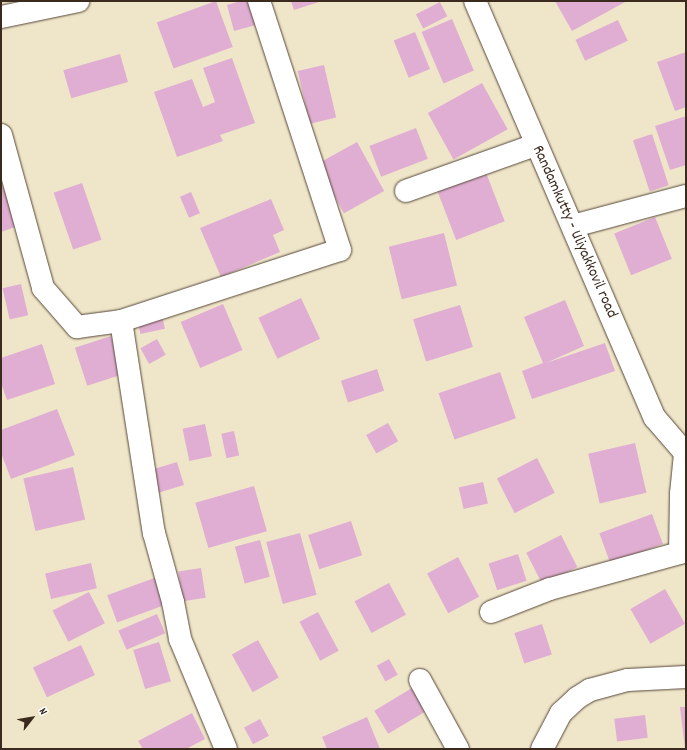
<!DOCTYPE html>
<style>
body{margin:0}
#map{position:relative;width:687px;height:750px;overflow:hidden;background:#efe6c9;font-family:Dekko,sans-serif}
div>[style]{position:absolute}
.building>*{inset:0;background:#e0aed2;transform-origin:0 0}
.roads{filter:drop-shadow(0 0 1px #564638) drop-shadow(0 0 1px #564638)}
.minor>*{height:22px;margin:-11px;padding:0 11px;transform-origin:11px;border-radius:11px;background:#fff}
.tertiary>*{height:22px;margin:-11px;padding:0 11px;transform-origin:11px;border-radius:11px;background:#fff}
span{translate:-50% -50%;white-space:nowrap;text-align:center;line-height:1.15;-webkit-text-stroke:3px #fff;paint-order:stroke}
.street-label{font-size:16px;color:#3b2a1e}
.frame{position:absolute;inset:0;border:2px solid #3b2a1e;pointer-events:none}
.north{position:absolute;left:12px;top:698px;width:40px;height:40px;-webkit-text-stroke:3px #fff;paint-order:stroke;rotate:59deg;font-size:11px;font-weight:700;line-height:16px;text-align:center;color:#3b2a1e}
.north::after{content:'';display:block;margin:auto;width:14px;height:18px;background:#3b2a1e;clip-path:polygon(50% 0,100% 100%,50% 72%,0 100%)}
</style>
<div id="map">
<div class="building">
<div style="left:216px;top:1px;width:49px;height:63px;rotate:70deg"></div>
<div style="clip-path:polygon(241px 1px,253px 1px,260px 24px,234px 31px,227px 5px)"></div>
<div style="clip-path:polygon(291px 1px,322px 1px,294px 10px)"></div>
<div style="clip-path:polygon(555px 1px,627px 1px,572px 31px)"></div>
<div style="left:440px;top:2px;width:16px;height:27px;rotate:63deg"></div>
<div style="left:452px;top:19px;width:56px;height:33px;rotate:67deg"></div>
<div style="left:618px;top:20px;width:23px;height:47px;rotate:65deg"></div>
<div style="left:415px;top:32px;width:40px;height:23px;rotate:68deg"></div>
<div style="clip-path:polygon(686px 52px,686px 107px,675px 111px,657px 62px)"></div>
<div style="left:120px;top:54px;width:29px;height:59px;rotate:74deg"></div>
<div style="clip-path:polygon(232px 58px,255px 123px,220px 135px,223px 141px,177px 157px,154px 92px,192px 79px,203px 107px,215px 102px,203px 68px)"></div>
<div style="left:324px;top:65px;width:54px;height:27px;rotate:77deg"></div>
<div style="left:482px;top:83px;width:53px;height:62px;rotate:61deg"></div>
<div style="clip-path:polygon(686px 116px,686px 165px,670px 170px,655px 126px)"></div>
<div style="left:416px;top:128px;width:33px;height:50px;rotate:69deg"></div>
<div style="left:652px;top:134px;width:54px;height:20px;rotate:72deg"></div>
<div style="left:357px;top:142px;width:56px;height:46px;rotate:61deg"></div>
<div style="left:485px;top:170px;width:55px;height:52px;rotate:69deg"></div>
<div style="clip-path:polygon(1px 181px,18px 226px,1px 232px)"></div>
<div style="left:82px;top:183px;width:60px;height:30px;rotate:71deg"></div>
<div style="left:191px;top:192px;width:23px;height:12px;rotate:67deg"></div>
<div style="clip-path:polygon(271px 199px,284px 230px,273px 235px,280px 252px,221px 277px,200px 228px)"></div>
<div style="left:655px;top:217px;width:45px;height:44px;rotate:68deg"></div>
<div style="left:444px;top:233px;width:54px;height:57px;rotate:76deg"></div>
<div style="left:21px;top:284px;width:32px;height:19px;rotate:77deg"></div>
<div style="left:301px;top:298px;width:45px;height:47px;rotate:65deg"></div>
<div style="clip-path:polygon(565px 300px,584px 346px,546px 363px,605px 343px,615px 371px,532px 399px,522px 371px,543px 363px,524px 317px)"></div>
<div style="left:223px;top:304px;width:50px;height:46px;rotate:67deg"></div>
<div style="left:460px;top:305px;width:44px;height:49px;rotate:73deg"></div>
<div style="left:162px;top:315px;width:14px;height:25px;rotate:78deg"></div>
<div style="left:111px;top:336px;width:40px;height:38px;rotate:72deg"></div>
<div style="left:157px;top:339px;width:18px;height:19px;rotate:61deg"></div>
<div style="clip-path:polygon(42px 344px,55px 384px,7px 400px,1px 383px,1px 358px)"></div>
<div style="left:377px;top:369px;width:23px;height:38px;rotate:72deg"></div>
<div style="left:500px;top:372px;width:49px;height:65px;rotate:71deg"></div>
<div style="clip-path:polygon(57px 409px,75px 455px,11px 479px,1px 453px,1px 430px)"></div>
<div style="left:388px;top:423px;width:21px;height:25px;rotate:61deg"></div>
<div style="left:205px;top:424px;width:33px;height:23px;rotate:78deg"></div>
<div style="left:234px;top:431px;width:25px;height:13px;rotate:78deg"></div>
<div style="left:635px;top:443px;width:51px;height:48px;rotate:77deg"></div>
<div style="left:537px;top:458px;width:39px;height:45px;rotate:63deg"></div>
<div style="left:177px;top:462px;width:24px;height:26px;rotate:73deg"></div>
<div style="left:73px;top:467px;width:54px;height:51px;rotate:77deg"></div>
<div style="left:483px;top:482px;width:22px;height:25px;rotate:77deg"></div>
<div style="left:254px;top:486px;width:47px;height:61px;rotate:74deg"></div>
<div style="left:652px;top:514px;width:32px;height:56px;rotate:70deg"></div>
<div style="left:351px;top:521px;width:36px;height:45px;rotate:72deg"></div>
<div style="left:300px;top:533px;width:64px;height:35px;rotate:75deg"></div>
<div style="left:561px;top:535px;width:36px;height:39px;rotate:63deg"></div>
<div style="left:260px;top:540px;width:38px;height:26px;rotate:75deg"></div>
<div style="left:518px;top:554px;width:28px;height:31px;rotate:72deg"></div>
<div style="left:458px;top:557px;width:45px;height:35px;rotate:62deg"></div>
<div style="left:91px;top:563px;width:26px;height:47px;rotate:77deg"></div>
<div style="left:201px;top:568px;width:30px;height:23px;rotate:81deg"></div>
<div style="left:157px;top:577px;width:29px;height:53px;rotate:70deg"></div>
<div style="left:389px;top:583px;width:36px;height:39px;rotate:62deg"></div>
<div style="left:665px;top:589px;width:40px;height:40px;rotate:60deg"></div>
<div style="left:89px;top:592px;width:35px;height:41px;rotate:63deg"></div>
<div style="left:318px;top:612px;width:44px;height:21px;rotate:62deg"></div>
<div style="left:157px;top:614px;width:21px;height:42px;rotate:67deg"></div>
<div style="left:542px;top:624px;width:32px;height:29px;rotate:72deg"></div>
<div style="left:258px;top:640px;width:43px;height:30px;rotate:61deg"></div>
<div style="left:159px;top:642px;width:41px;height:27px;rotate:73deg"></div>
<div style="left:81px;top:645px;width:33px;height:53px;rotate:65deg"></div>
<div style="left:389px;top:659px;width:18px;height:14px;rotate:61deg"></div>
<div style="left:412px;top:688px;width:27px;height:44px;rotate:59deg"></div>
<div style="clip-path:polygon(680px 707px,686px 707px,686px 749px,685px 749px)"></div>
<div style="clip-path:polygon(192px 713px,205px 739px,186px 749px,143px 749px,138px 741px)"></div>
<div style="left:645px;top:715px;width:23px;height:31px;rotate:83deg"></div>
<div style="clip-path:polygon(367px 717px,380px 749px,327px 749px,322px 737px)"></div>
<div style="left:260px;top:719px;width:19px;height:18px;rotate:62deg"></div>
</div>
<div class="roads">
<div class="minor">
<div style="left:1px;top:135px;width:159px;rotate:74.6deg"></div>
<div style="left:43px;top:288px;width:52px;rotate:48.9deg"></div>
<div style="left:77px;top:327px;width:44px;rotate:-7.8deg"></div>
<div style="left:121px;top:321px;width:215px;rotate:81.2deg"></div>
<div style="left:154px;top:533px;width:72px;rotate:74.6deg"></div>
<div style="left:173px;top:602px;width:38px;rotate:79deg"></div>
<div style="left:180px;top:639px;width:119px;rotate:67.3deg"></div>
<div style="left:406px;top:191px;width:137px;rotate:-19.6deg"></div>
<div style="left:573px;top:226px;width:117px;rotate:-14.9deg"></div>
<div style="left:121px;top:321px;width:230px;rotate:-18deg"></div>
<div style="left:340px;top:250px;width:262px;rotate:-108deg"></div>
<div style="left:491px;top:612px;width:63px;rotate:-21.3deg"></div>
<div style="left:550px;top:589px;width:135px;rotate:-15.5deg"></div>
<div style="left:680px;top:553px;width:59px;rotate:-89deg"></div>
<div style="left:681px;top:494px;width:40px;rotate:-84.3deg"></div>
<div style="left:420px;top:680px;width:79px;rotate:61.2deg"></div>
<div style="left:542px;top:749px;width:41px;rotate:-62.2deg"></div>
<div style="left:561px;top:713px;width:22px;rotate:-43deg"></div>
<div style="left:577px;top:698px;width:15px;rotate:-32deg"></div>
<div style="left:590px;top:690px;width:39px;rotate:-15deg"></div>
<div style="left:628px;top:680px;width:58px;rotate:-3deg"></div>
</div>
<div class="tertiary">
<div style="left:475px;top:1px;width:454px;rotate:66.7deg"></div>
<div style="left:655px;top:418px;width:48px;rotate:49.3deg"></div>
<div style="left:1px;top:17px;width:79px;rotate:-11.7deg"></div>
</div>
</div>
<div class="street-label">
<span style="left:574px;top:232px;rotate:66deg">Randamkutty - Uliyakkovil road</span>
</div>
<div class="frame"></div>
<div class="north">N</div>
</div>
